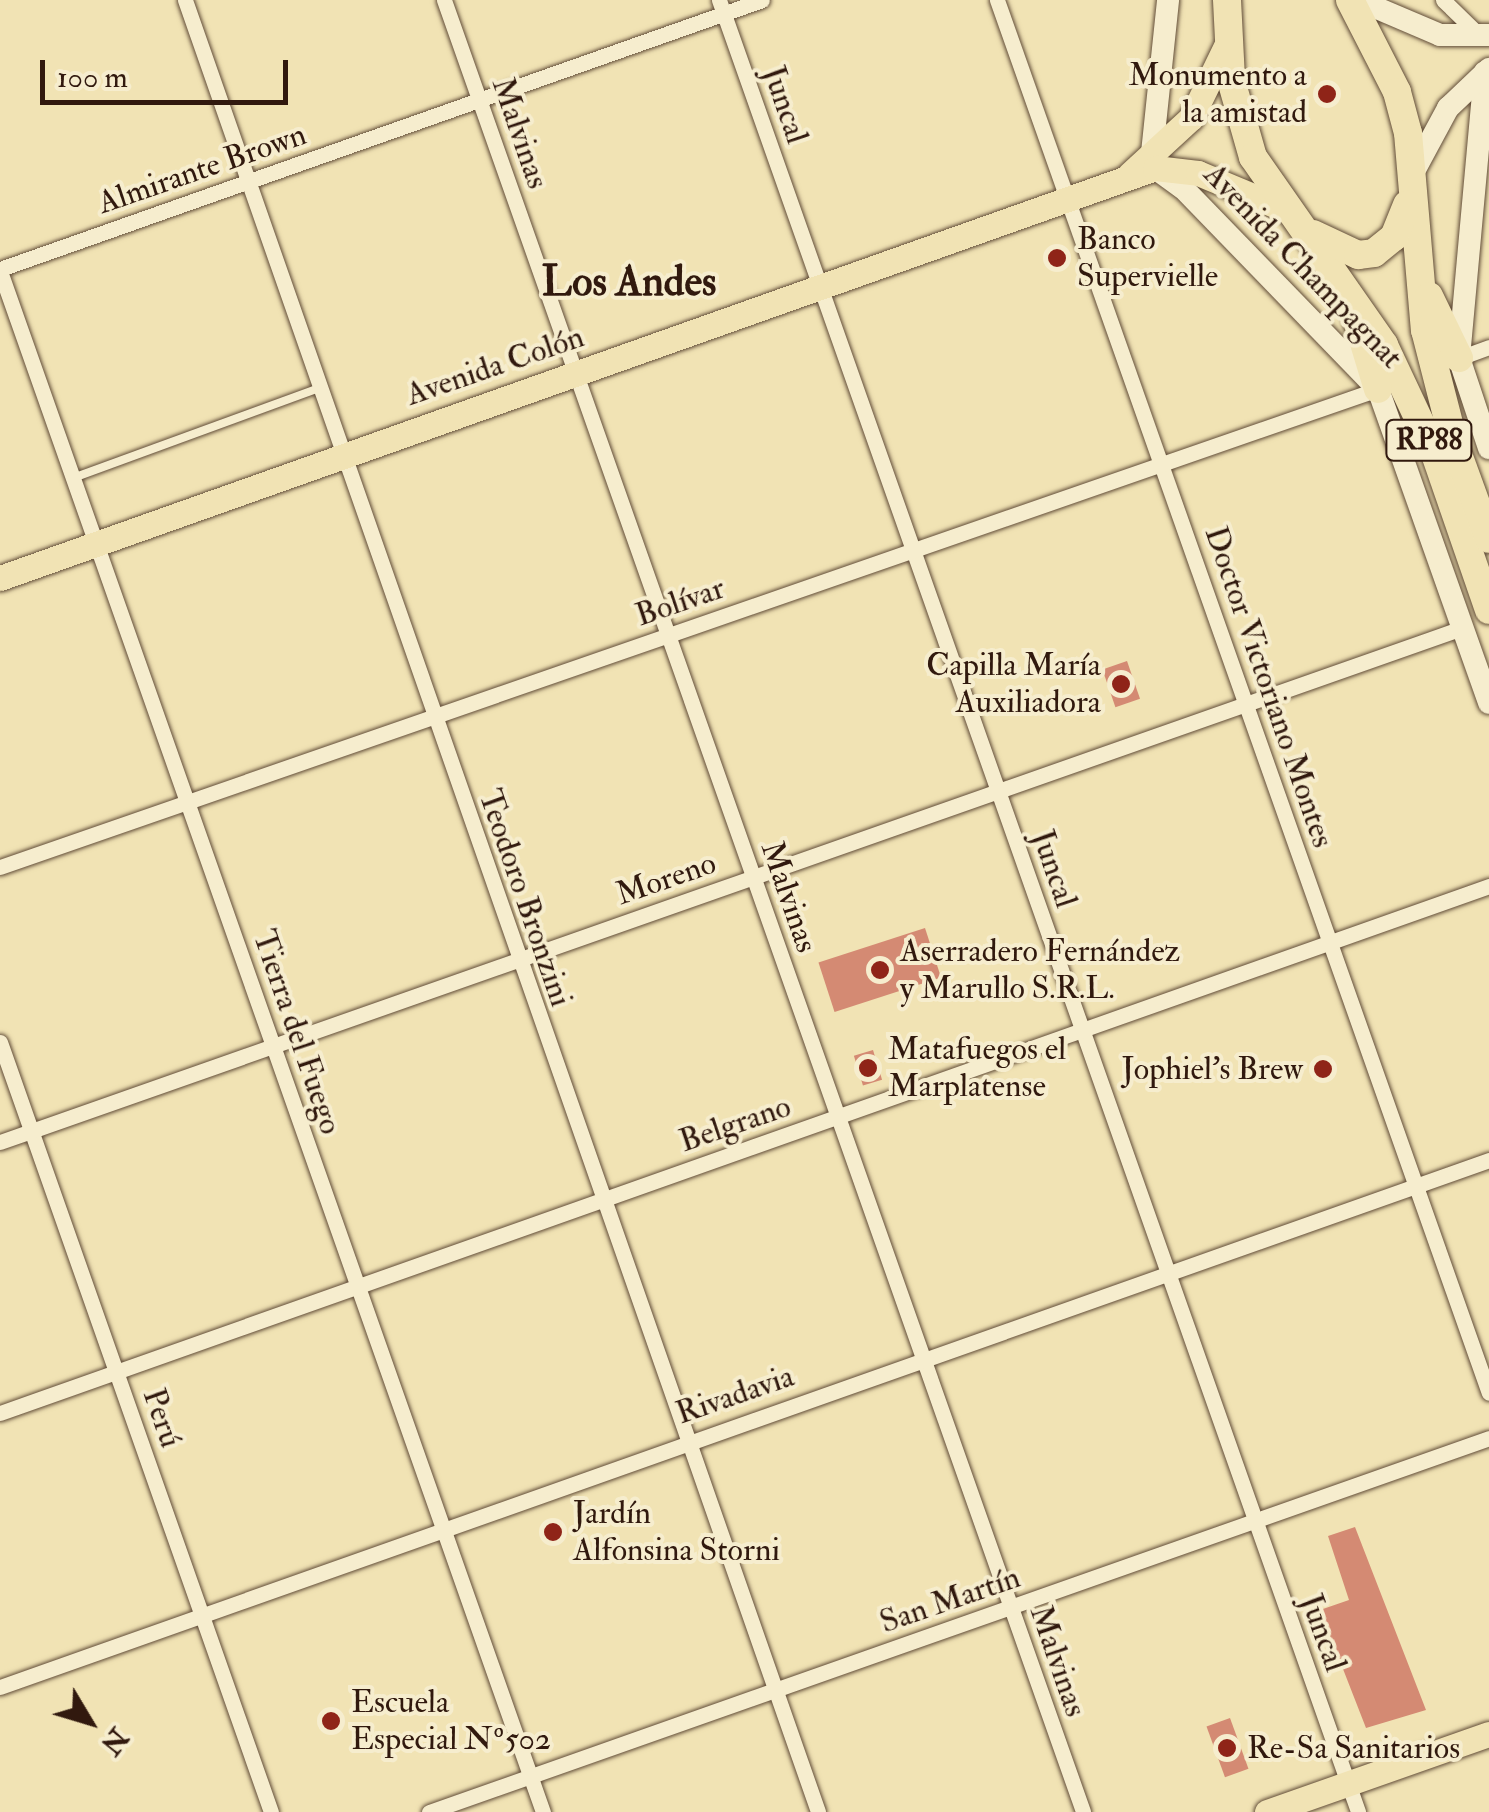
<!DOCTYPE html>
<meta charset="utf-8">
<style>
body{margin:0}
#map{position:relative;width:1489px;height:1812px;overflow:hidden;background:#f1e3b4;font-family:"IM FELL Double Pica",serif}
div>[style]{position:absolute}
.building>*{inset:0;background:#d48a73;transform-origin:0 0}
.roads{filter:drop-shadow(0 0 2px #614c38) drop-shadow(0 0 2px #614c38)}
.lane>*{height:8px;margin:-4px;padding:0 4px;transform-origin:4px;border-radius:4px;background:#f6edce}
.street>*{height:15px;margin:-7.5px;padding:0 7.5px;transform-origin:7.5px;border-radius:7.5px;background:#f6edce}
.secondary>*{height:22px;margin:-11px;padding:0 11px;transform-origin:11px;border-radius:11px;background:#f6edce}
.primary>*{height:25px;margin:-12.5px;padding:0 12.5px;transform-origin:12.5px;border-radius:12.5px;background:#f1e3b4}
.highway>*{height:28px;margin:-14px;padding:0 14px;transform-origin:14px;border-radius:14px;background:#f1e3b4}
.dots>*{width:28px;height:28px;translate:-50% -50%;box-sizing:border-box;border:5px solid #f6edce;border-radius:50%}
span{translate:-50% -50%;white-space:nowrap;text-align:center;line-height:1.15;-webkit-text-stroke:8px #f6edce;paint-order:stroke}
.shield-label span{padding:2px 8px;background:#f6edce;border:2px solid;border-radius:8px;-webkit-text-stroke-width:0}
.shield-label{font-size:30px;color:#31190e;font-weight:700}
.poi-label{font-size:32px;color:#31190e}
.right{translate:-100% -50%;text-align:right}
.left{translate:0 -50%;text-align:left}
.street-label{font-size:32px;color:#31190e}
.district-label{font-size:42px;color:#31190e;font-weight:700}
.north{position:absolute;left:40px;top:1672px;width:100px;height:100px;-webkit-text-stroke:8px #f6edce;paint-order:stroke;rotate:128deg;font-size:28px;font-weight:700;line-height:40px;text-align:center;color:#31190e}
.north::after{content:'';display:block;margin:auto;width:35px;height:45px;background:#31190e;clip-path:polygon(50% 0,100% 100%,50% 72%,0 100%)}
.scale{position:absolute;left:40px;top:60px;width:248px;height:45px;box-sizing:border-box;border:5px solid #31190e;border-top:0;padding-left:12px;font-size:30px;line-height:35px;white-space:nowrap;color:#31190e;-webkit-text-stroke:8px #f6edce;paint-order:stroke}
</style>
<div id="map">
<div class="building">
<div style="left:1127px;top:661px;width:40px;height:26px;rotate:71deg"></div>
<div style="left:925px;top:928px;width:52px;height:112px;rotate:72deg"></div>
<div style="left:873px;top:1050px;width:31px;height:20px;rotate:73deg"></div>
<div style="clip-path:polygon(1355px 1527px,1426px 1710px,1366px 1728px,1320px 1610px,1349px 1600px,1328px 1536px)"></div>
<div style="left:1230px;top:1718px;width:54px;height:25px;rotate:70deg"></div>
</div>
<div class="roads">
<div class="lane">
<div style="left:73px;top:478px;width:264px;rotate:-20.1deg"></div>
</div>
<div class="street">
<div style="left:185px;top:0;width:1919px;rotate:70.74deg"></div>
<div style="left:444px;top:0;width:1921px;rotate:70.57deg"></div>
<div style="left:719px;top:0;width:1921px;rotate:70.57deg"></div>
<div style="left:997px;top:0;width:1477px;rotate:70.55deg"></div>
<div style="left:1443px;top:0;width:53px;rotate:44.2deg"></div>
<div style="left:0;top:269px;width:808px;rotate:-19.44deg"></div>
<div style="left:0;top:271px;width:1634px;rotate:70.59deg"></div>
<div style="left:1459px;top:358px;width:32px;rotate:-20deg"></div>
<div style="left:0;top:867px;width:1459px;rotate:-19.13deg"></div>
<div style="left:0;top:1042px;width:816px;rotate:70.61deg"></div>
<div style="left:0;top:1142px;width:1550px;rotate:-19.37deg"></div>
<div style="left:0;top:1413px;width:1580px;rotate:-19.49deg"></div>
<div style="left:0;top:1687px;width:1580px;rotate:-19.49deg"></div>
<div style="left:429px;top:1812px;width:1124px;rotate:-19.43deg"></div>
</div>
<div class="secondary">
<div style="left:1358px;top:0;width:89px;rotate:23.1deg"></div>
<div style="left:1440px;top:35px;width:49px"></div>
<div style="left:1485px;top:72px;width:287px;rotate:95.2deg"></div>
<div style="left:1459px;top:358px;width:95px;rotate:71.6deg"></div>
<div style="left:1152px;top:153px;width:154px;rotate:-84deg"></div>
<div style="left:1155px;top:168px;width:34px;rotate:36deg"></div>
<div style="left:1183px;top:188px;width:280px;rotate:45.9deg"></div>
<div style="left:1378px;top:389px;width:333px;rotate:70.5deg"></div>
<div style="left:1413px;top:173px;width:74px;rotate:-61.7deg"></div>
<div style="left:1448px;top:108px;width:57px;rotate:-43.6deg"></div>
</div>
<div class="primary">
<div style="left:1130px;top:174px;width:83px;rotate:-42.6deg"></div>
<div style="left:1191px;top:118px;width:82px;rotate:-64.1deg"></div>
<div style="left:0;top:578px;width:1226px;rotate:-19.54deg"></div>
<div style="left:1155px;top:168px;width:43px;rotate:6.6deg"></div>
<div style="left:1198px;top:173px;width:99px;rotate:22.7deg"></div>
<div style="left:1267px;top:1812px;width:235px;rotate:-19.4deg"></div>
</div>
<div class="highway">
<div style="left:1227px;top:0;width:80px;rotate:87.1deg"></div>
<div style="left:1231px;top:80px;width:80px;rotate:74.1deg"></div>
<div style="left:1253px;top:157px;width:229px;rotate:55.1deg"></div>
<div style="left:1384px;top:345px;width:120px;rotate:64.9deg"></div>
<div style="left:1435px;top:454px;width:165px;rotate:70.9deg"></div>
<div style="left:1350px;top:0;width:103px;rotate:62.9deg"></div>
<div style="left:1397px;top:92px;width:42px;rotate:75deg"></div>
<div style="left:1408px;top:133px;width:198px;rotate:85.1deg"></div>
<div style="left:1425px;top:330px;width:117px;rotate:75.6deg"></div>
<div style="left:1454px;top:443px;width:102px;rotate:70deg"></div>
<div style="left:1313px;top:234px;width:50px;rotate:25deg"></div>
<div style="left:1358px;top:255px;width:16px;rotate:-7deg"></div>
<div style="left:1374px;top:253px;width:26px;rotate:-39deg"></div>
<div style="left:1394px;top:237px;width:35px;rotate:-68deg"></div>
<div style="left:1429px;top:296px;width:69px;rotate:64.2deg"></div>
<div style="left:1357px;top:320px;width:72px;rotate:73.1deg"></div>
</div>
</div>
<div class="dots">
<div style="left:1327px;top:94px;background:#8f2418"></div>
<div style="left:1057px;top:258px;background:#8f2418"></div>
<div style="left:1121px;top:684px;background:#8f2418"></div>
<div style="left:880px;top:970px;background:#8f2418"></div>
<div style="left:868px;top:1068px;background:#8f2418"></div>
<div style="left:1323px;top:1069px;background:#8f2418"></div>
<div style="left:553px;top:1532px;background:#8f2418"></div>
<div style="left:331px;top:1721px;background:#8f2418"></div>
<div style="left:1227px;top:1748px;background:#8f2418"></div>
</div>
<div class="shield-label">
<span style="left:1429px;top:440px">RP88</span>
</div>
<div class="poi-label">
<span class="right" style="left:1307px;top:94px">Monumento a<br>la amistad</span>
<span class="left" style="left:1077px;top:258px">Banco<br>Supervielle</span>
<span class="right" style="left:1101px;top:684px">Capilla María<br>Auxiliadora</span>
<span class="left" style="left:900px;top:970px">Aserradero Fernández<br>y Marullo S.R.L.</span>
<span class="left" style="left:888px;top:1068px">Matafuegos el<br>Marplatense</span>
<span class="right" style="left:1303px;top:1069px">Jophiel's Brew</span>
<span class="left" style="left:573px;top:1532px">Jardín<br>Alfonsina Storni</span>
<span class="left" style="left:351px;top:1721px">Escuela<br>Especial Nº502</span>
<span class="left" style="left:1247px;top:1748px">Re-Sa Sanitarios</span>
</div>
<div class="street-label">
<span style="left:785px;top:105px;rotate:71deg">Juncal</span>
<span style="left:520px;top:133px;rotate:71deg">Malvinas</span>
<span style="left:202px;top:169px;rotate:-19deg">Almirante Brown</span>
<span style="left:1303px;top:266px;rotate:46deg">Avenida Champagnat</span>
<span style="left:495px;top:366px;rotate:-19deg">Avenida Colón</span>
<span style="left:680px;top:602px;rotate:-19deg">Bolívar</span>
<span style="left:1269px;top:687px;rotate:71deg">Doctor Victoriano Montes</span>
<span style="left:1054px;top:869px;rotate:71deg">Juncal</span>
<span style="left:666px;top:879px;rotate:-19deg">Moreno</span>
<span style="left:789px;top:897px;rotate:71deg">Malvinas</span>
<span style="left:525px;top:898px;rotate:71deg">Teodoro Bronzini</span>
<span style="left:297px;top:1032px;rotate:71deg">Tierra del Fuego</span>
<span style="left:735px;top:1124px;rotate:-19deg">Belgrano</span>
<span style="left:735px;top:1395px;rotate:-19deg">Rivadavia</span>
<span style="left:162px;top:1418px;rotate:71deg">Perú</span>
<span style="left:950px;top:1600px;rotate:-19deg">San Martín</span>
<span style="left:1323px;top:1633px;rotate:70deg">Juncal</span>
<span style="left:1058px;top:1661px;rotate:71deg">Malvinas</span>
</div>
<div class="district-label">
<span style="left:629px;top:282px">Los Andes</span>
</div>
<div class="north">N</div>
<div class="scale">100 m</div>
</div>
